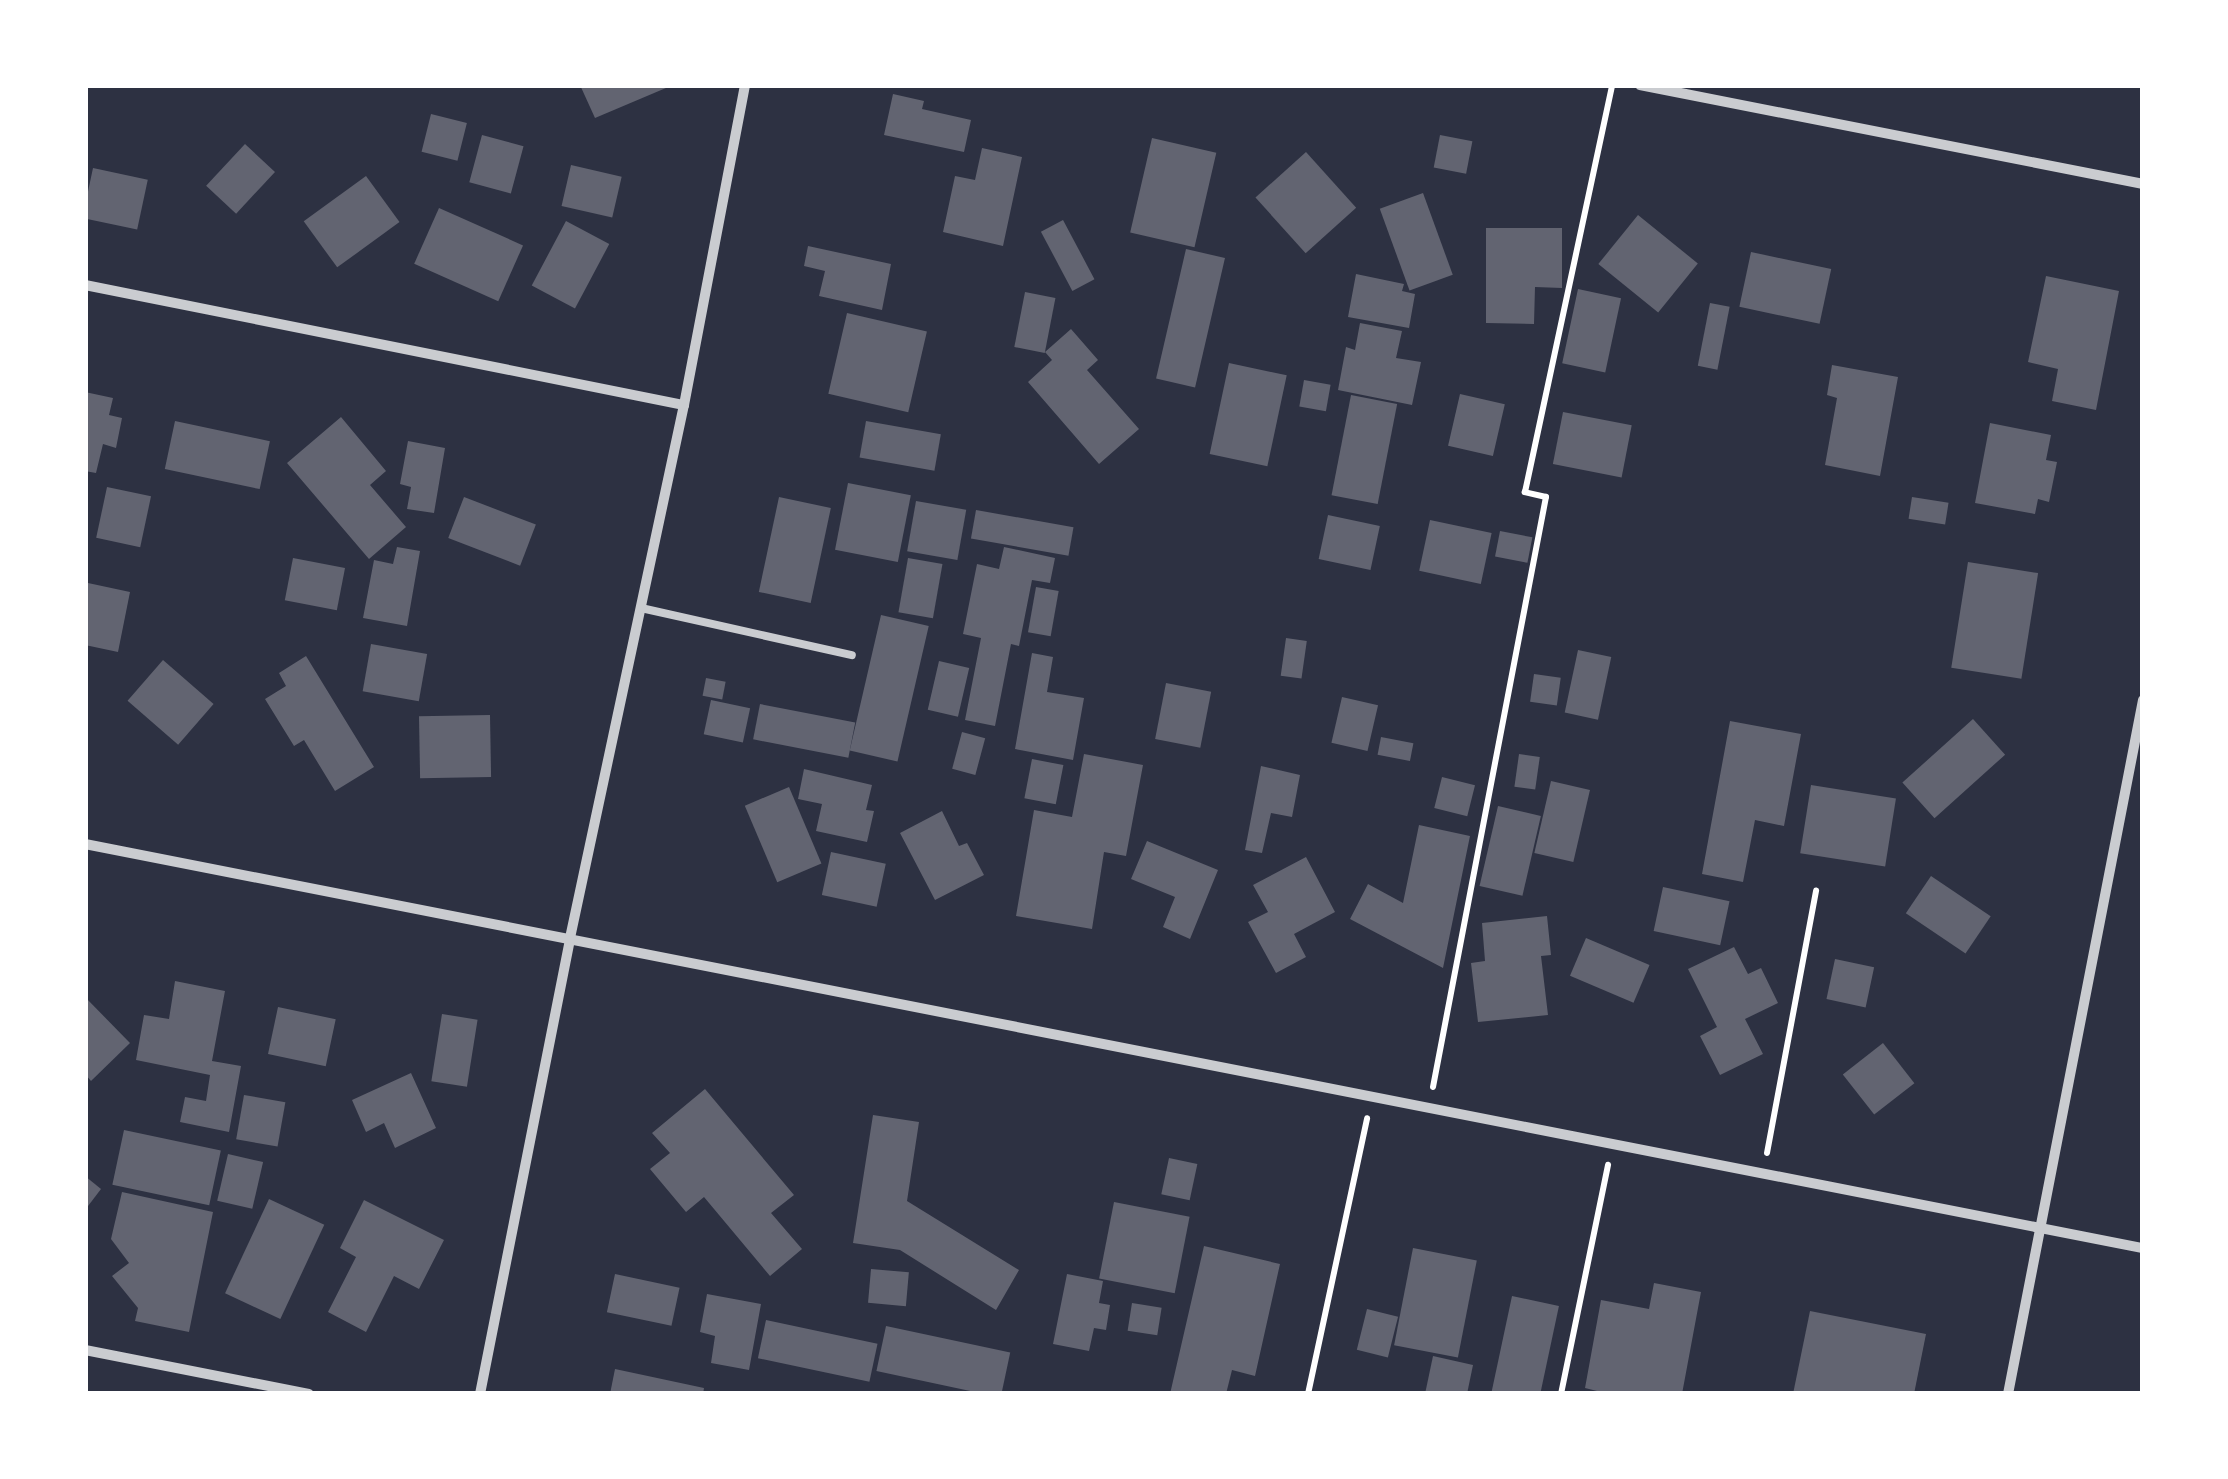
<!DOCTYPE html>
<style>
body{margin:0}
#map{position:relative;width:2228px;height:1479px;overflow:hidden;background:#2d3142;font-family:Spectral,serif}
div>[style]{position:absolute}
.building>*{inset:0;background:#626471;transform-origin:0 0}
.path>*{height:6px;margin:-3px;padding:0 3px;transform-origin:3px;border-radius:3px;background:#fff}
.service>*{height:8px;margin:-4px;padding:0 4px;transform-origin:4px;border-radius:4px;background:#caccd0}
.minor>*{height:10px;margin:-5px;padding:0 5px;transform-origin:5px;border-radius:5px;background:#caccd0}
span{translate:-50% -50%;white-space:nowrap;text-align:center;line-height:1.15;-webkit-text-stroke:9px #fff;paint-order:stroke}
.frame{position:absolute;inset:0;border:88px solid #fff;pointer-events:none}
</style>
<div id="map">
<div class="building">
<div style="clip-path:polygon(580px 85px,673px 85px,595px 118px)"></div>
<div style="clip-path:polygon(893px 94px,924px 101px,922px 109px,971px 120px,964px 152px,884px 135px)"></div>
<div style="left:431px;top:114px;width:37px;height:39px;rotate:14deg"></div>
<div style="left:482px;top:135px;width:43px;height:49px;rotate:15deg"></div>
<div style="left:1440px;top:135px;width:33px;height:33px;rotate:11deg"></div>
<div style="left:1152px;top:138px;width:66px;height:97px;rotate:13deg"></div>
<div style="left:245px;top:144px;width:41px;height:57px;rotate:43deg"></div>
<div style="clip-path:polygon(982px 148px,1022px 157px,1003px 246px,943px 232px,955px 176px,975px 180px)"></div>
<div style="left:1306px;top:152px;width:75px;height:68px;rotate:48deg"></div>
<div style="left:571px;top:165px;width:52px;height:42px;rotate:13deg"></div>
<div style="left:93px;top:168px;width:56px;height:51px;rotate:12deg"></div>
<div style="left:366px;top:176px;width:57px;height:77px;rotate:54deg"></div>
<div style="left:1423px;top:193px;width:87px;height:46px;rotate:70deg"></div>
<div style="left:439px;top:208px;width:92px;height:61px;rotate:24deg"></div>
<div style="left:1638px;top:215px;width:77px;height:63px;rotate:39deg"></div>
<div style="left:1063px;top:220px;width:67px;height:25px;rotate:62deg"></div>
<div style="left:566px;top:221px;width:49px;height:73px;rotate:28deg"></div>
<div style="clip-path:polygon(1486px 228px,1562px 228px,1562px 288px,1535px 287px,1534px 324px,1486px 323px)"></div>
<div style="clip-path:polygon(808px 246px,891px 264px,882px 310px,819px 296px,825px 271px,804px 266px)"></div>
<div style="left:1186px;top:249px;width:40px;height:133px;rotate:13deg"></div>
<div style="left:1751px;top:252px;width:82px;height:56px;rotate:12deg"></div>
<div style="clip-path:polygon(1356px 274px,1404px 284px,1402px 291px,1415px 294px,1409px 328px,1348px 317px)"></div>
<div style="clip-path:polygon(2046px 276px,2119px 291px,2096px 410px,2052px 401px,2058px 369px,2028px 362px)"></div>
<div style="left:1578px;top:289px;width:44px;height:76px;rotate:12deg"></div>
<div style="left:1025px;top:292px;width:31px;height:56px;rotate:11deg"></div>
<div style="left:1710px;top:303px;width:20px;height:64px;rotate:11deg"></div>
<div style="left:847px;top:313px;width:82px;height:83px;rotate:13deg"></div>
<div style="clip-path:polygon(1360px 323px,1402px 331px,1396px 358px,1421px 362px,1412px 405px,1338px 390px,1346px 347px,1355px 350px)"></div>
<div style="clip-path:polygon(1071px 329px,1098px 360px,1087px 370px,1139px 429px,1099px 464px,1028px 382px,1052px 360px,1045px 352px)"></div>
<div style="left:1229px;top:363px;width:59px;height:93px;rotate:12deg"></div>
<div style="clip-path:polygon(1832px 365px,1898px 377px,1880px 476px,1825px 465px,1837px 398px,1827px 395px)"></div>
<div style="left:1304px;top:380px;width:27px;height:27px;rotate:10deg"></div>
<div style="clip-path:polygon(85px 392px,113px 398px,109px 415px,122px 418px,116px 448px,103px 444px,96px 473px,85px 471px)"></div>
<div style="left:1460px;top:394px;width:46px;height:53px;rotate:13deg"></div>
<div style="left:1351px;top:395px;width:47px;height:102px;rotate:11deg"></div>
<div style="left:1563px;top:412px;width:70px;height:53px;rotate:11deg"></div>
<div style="clip-path:polygon(341px 417px,386px 471px,370px 485px,406px 527px,369px 559px,287px 463px)"></div>
<div style="left:175px;top:421px;width:97px;height:49px;rotate:12deg"></div>
<div style="left:866px;top:421px;width:76px;height:37px;rotate:10deg"></div>
<div style="clip-path:polygon(1990px 423px,2051px 435px,2046px 460px,2057px 462px,2049px 502px,2038px 499px,2035px 514px,1975px 503px)"></div>
<div style="clip-path:polygon(408px 441px,445px 448px,434px 513px,407px 509px,411px 487px,400px 484px)"></div>
<div style="left:848px;top:483px;width:64px;height:68px;rotate:11deg"></div>
<div style="left:107px;top:487px;width:45px;height:52px;rotate:12deg"></div>
<div style="left:464px;top:497px;width:77px;height:44px;rotate:21deg"></div>
<div style="left:779px;top:497px;width:53px;height:97px;rotate:12deg"></div>
<div style="left:1912px;top:497px;width:37px;height:22px;rotate:9deg"></div>
<div style="left:916px;top:501px;width:51px;height:51px;rotate:10deg"></div>
<div style="left:976px;top:510px;width:99px;height:29px;rotate:10deg"></div>
<div style="left:1328px;top:515px;width:53px;height:45px;rotate:12deg"></div>
<div style="left:1430px;top:520px;width:63px;height:52px;rotate:12deg"></div>
<div style="left:1500px;top:531px;width:33px;height:26px;rotate:11deg"></div>
<div style="clip-path:polygon(397px 547px,420px 551px,407px 626px,363px 618px,374px 560px,393px 564px)"></div>
<div style="clip-path:polygon(1004px 547px,1055px 558px,1050px 583px,1032px 580px,1019px 646px,1011px 644px,995px 726px,965px 720px,981px 638px,963px 634px,977px 564px,999px 569px)"></div>
<div style="left:293px;top:558px;width:53px;height:43px;rotate:11deg"></div>
<div style="left:908px;top:558px;width:35px;height:55px;rotate:10deg"></div>
<div style="left:1968px;top:562px;width:71px;height:107px;rotate:9deg"></div>
<div style="clip-path:polygon(88px 583px,130px 592px,118px 652px,85px 645px)"></div>
<div style="left:1036px;top:587px;width:23px;height:46px;rotate:10deg"></div>
<div style="left:881px;top:615px;width:49px;height:139px;rotate:13deg"></div>
<div style="left:1286px;top:638px;width:21px;height:38px;rotate:8deg"></div>
<div style="left:371px;top:644px;width:57px;height:48px;rotate:10deg"></div>
<div style="left:1578px;top:650px;width:34px;height:64px;rotate:12deg"></div>
<div style="clip-path:polygon(1032px 653px,1053px 657px,1047px 692px,1084px 698px,1073px 760px,1015px 749px)"></div>
<div style="clip-path:polygon(306px 656px,374px 767px,335px 791px,304px 740px,294px 746px,265px 699px,286px 686px,279px 673px)"></div>
<div style="left:163px;top:660px;width:67px;height:54px;rotate:41deg"></div>
<div style="left:939px;top:661px;width:31px;height:50px;rotate:13deg"></div>
<div style="left:1534px;top:674px;width:27px;height:28px;rotate:8deg"></div>
<div style="left:706px;top:678px;width:20px;height:18px;rotate:11deg"></div>
<div style="left:1166px;top:683px;width:46px;height:57px;rotate:11deg"></div>
<div style="left:1342px;top:697px;width:37px;height:47px;rotate:13deg"></div>
<div style="left:711px;top:700px;width:40px;height:35px;rotate:12deg"></div>
<div style="left:760px;top:704px;width:97px;height:36px;rotate:11deg"></div>
<div style="left:490px;top:715px;width:62px;height:71px;rotate:89deg"></div>
<div style="left:1973px;top:719px;width:48px;height:95px;rotate:48deg"></div>
<div style="clip-path:polygon(1730px 721px,1801px 734px,1784px 826px,1755px 820px,1743px 882px,1702px 874px)"></div>
<div style="left:962px;top:732px;width:24px;height:38px;rotate:15deg"></div>
<div style="left:1381px;top:737px;width:33px;height:18px;rotate:11deg"></div>
<div style="clip-path:polygon(1084px 754px,1143px 765px,1126px 856px,1104px 852px,1092px 929px,1016px 916px,1034px 810px,1072px 817px)"></div>
<div style="left:1519px;top:754px;width:21px;height:33px;rotate:8deg"></div>
<div style="left:1032px;top:759px;width:32px;height:40px;rotate:11deg"></div>
<div style="clip-path:polygon(1261px 766px,1300px 775px,1292px 817px,1271px 813px,1262px 853px,1245px 850px)"></div>
<div style="clip-path:polygon(804px 769px,872px 785px,866px 810px,874px 811px,867px 842px,816px 831px,822px 804px,798px 799px)"></div>
<div style="left:1442px;top:777px;width:34px;height:32px;rotate:14deg"></div>
<div style="left:1551px;top:781px;width:40px;height:74px;rotate:13deg"></div>
<div style="left:1811px;top:785px;width:86px;height:69px;rotate:9deg"></div>
<div style="left:789px;top:787px;width:83px;height:48px;rotate:67deg"></div>
<div style="left:1498px;top:806px;width:44px;height:82px;rotate:13deg"></div>
<div style="clip-path:polygon(942px 811px,959px 846px,967px 843px,984px 875px,935px 900px,900px 833px)"></div>
<div style="clip-path:polygon(1419px 825px,1470px 836px,1443px 968px,1350px 919px,1368px 884px,1403px 903px)"></div>
<div style="clip-path:polygon(1147px 841px,1218px 870px,1190px 939px,1163px 927px,1175px 897px,1131px 879px)"></div>
<div style="left:831px;top:852px;width:56px;height:44px;rotate:12deg"></div>
<div style="clip-path:polygon(1306px 857px,1335px 912px,1294px 934px,1306px 957px,1276px 973px,1248px 922px,1268px 912px,1253px 885px)"></div>
<div style="left:1931px;top:876px;width:72px;height:45px;rotate:34deg"></div>
<div style="left:1663px;top:887px;width:68px;height:45px;rotate:12deg"></div>
<div style="clip-path:polygon(1547px 916px,1551px 955px,1541px 956px,1548px 1015px,1478px 1022px,1471px 963px,1485px 961px,1482px 923px)"></div>
<div style="left:1586px;top:938px;width:69px;height:41px;rotate:23deg"></div>
<div style="clip-path:polygon(1734px 947px,1748px 974px,1761px 968px,1778px 1003px,1745px 1019px,1763px 1054px,1720px 1075px,1700px 1036px,1717px 1027px,1688px 969px)"></div>
<div style="left:1835px;top:959px;width:40px;height:41px;rotate:12deg"></div>
<div style="clip-path:polygon(175px 981px,225px 991px,212px 1061px,241px 1066px,229px 1132px,180px 1122px,185px 1097px,206px 1101px,210px 1075px,136px 1060px,144px 1015px,169px 1019px)"></div>
<div style="clip-path:polygon(85px 997px,130px 1043px,91px 1081px,85px 1074px)"></div>
<div style="left:278px;top:1007px;width:59px;height:48px;rotate:12deg"></div>
<div style="left:442px;top:1014px;width:36px;height:68px;rotate:9deg"></div>
<div style="left:1883px;top:1043px;width:51px;height:51px;rotate:52deg"></div>
<div style="clip-path:polygon(411px 1073px,436px 1128px,395px 1148px,384px 1123px,366px 1132px,352px 1100px)"></div>
<div style="clip-path:polygon(705px 1089px,794px 1195px,771px 1213px,802px 1249px,770px 1276px,704px 1197px,686px 1212px,650px 1169px,670px 1153px,652px 1133px)"></div>
<div style="left:244px;top:1095px;width:42px;height:45px;rotate:10deg"></div>
<div style="clip-path:polygon(873px 1115px,919px 1122px,907px 1201px,1019px 1270px,996px 1310px,900px 1250px,853px 1243px)"></div>
<div style="left:124px;top:1130px;width:99px;height:56px;rotate:12deg"></div>
<div style="left:228px;top:1154px;width:36px;height:48px;rotate:13deg"></div>
<div style="left:1169px;top:1158px;width:29px;height:37px;rotate:12deg"></div>
<div style="clip-path:polygon(85px 1176px,101px 1189px,85px 1210px)"></div>
<div style="clip-path:polygon(122px 1192px,213px 1212px,189px 1332px,135px 1321px,138px 1308px,112px 1276px,129px 1263px,111px 1239px)"></div>
<div style="left:269px;top:1199px;width:61px;height:104px;rotate:25deg"></div>
<div style="clip-path:polygon(364px 1200px,444px 1240px,419px 1289px,394px 1276px,366px 1332px,328px 1312px,356px 1257px,340px 1248px)"></div>
<div style="left:1114px;top:1202px;width:77px;height:78px;rotate:11deg"></div>
<div style="clip-path:polygon(1204px 1246px,1280px 1264px,1255px 1376px,1232px 1370px,1226px 1394px,1170px 1394px)"></div>
<div style="left:1413px;top:1248px;width:65px;height:99px;rotate:11deg"></div>
<div style="left:871px;top:1269px;width:38px;height:34px;rotate:5deg"></div>
<div style="left:615px;top:1274px;width:66px;height:39px;rotate:12deg"></div>
<div style="clip-path:polygon(1067px 1274px,1103px 1281px,1099px 1303px,1110px 1305px,1106px 1330px,1094px 1328px,1089px 1351px,1053px 1344px)"></div>
<div style="clip-path:polygon(1654px 1283px,1701px 1292px,1682px 1394px,1609px 1394px,1585px 1388px,1601px 1300px,1649px 1309px)"></div>
<div style="clip-path:polygon(707px 1294px,761px 1304px,749px 1370px,711px 1363px,715px 1336px,700px 1332px)"></div>
<div style="left:1512px;top:1296px;width:48px;height:100px;rotate:12deg"></div>
<div style="left:1132px;top:1303px;width:30px;height:28px;rotate:9deg"></div>
<div style="left:1367px;top:1309px;width:32px;height:42px;rotate:14deg"></div>
<div style="clip-path:polygon(1810px 1311px,1926px 1334px,1914px 1394px,1793px 1394px)"></div>
<div style="left:766px;top:1320px;width:114px;height:39px;rotate:12deg"></div>
<div style="left:886px;top:1326px;width:127px;height:46px;rotate:12deg"></div>
<div style="clip-path:polygon(1433px 1356px,1473px 1365px,1467px 1394px,1425px 1394px)"></div>
<div style="clip-path:polygon(615px 1369px,704px 1388px,703px 1394px,610px 1394px)"></div>
</div>
<div class="path">
<div style="left:1433px;top:1087px;width:601px;rotate:-79.16deg"></div>
<div style="left:1546px;top:497px;width:22px;rotate:-167deg"></div>
<div style="left:1525px;top:492px;width:416px;rotate:-77.9deg"></div>
<div style="left:1767px;top:1153px;width:267px;rotate:-79.4deg"></div>
<div style="left:1308px;top:1394px;width:282px;rotate:-77.9deg"></div>
<div style="left:1561px;top:1394px;width:234px;rotate:-78.4deg"></div>
</div>
<div class="service">
<div style="left:641px;top:608px;width:216px;rotate:12.6deg"></div>
</div>
<div class="minor">
<div style="left:1640px;top:85px;width:513px;rotate:11.13deg"></div>
<div style="left:85px;top:285px;width:611px;rotate:11.33deg"></div>
<div style="left:85px;top:844px;width:2097px;rotate:11.11deg"></div>
<div style="left:85px;top:1350px;width:228px;rotate:11.1deg"></div>
<div style="left:480px;top:1394px;width:465px;rotate:-78.8deg"></div>
<div style="left:570px;top:938px;width:545px;rotate:-77.93deg"></div>
<div style="left:684px;top:405px;width:326px;rotate:-79.2deg"></div>
<div style="left:2008px;top:1394px;width:707px;rotate:-78.99deg"></div>
</div>
<div class="frame"></div>
</div>
